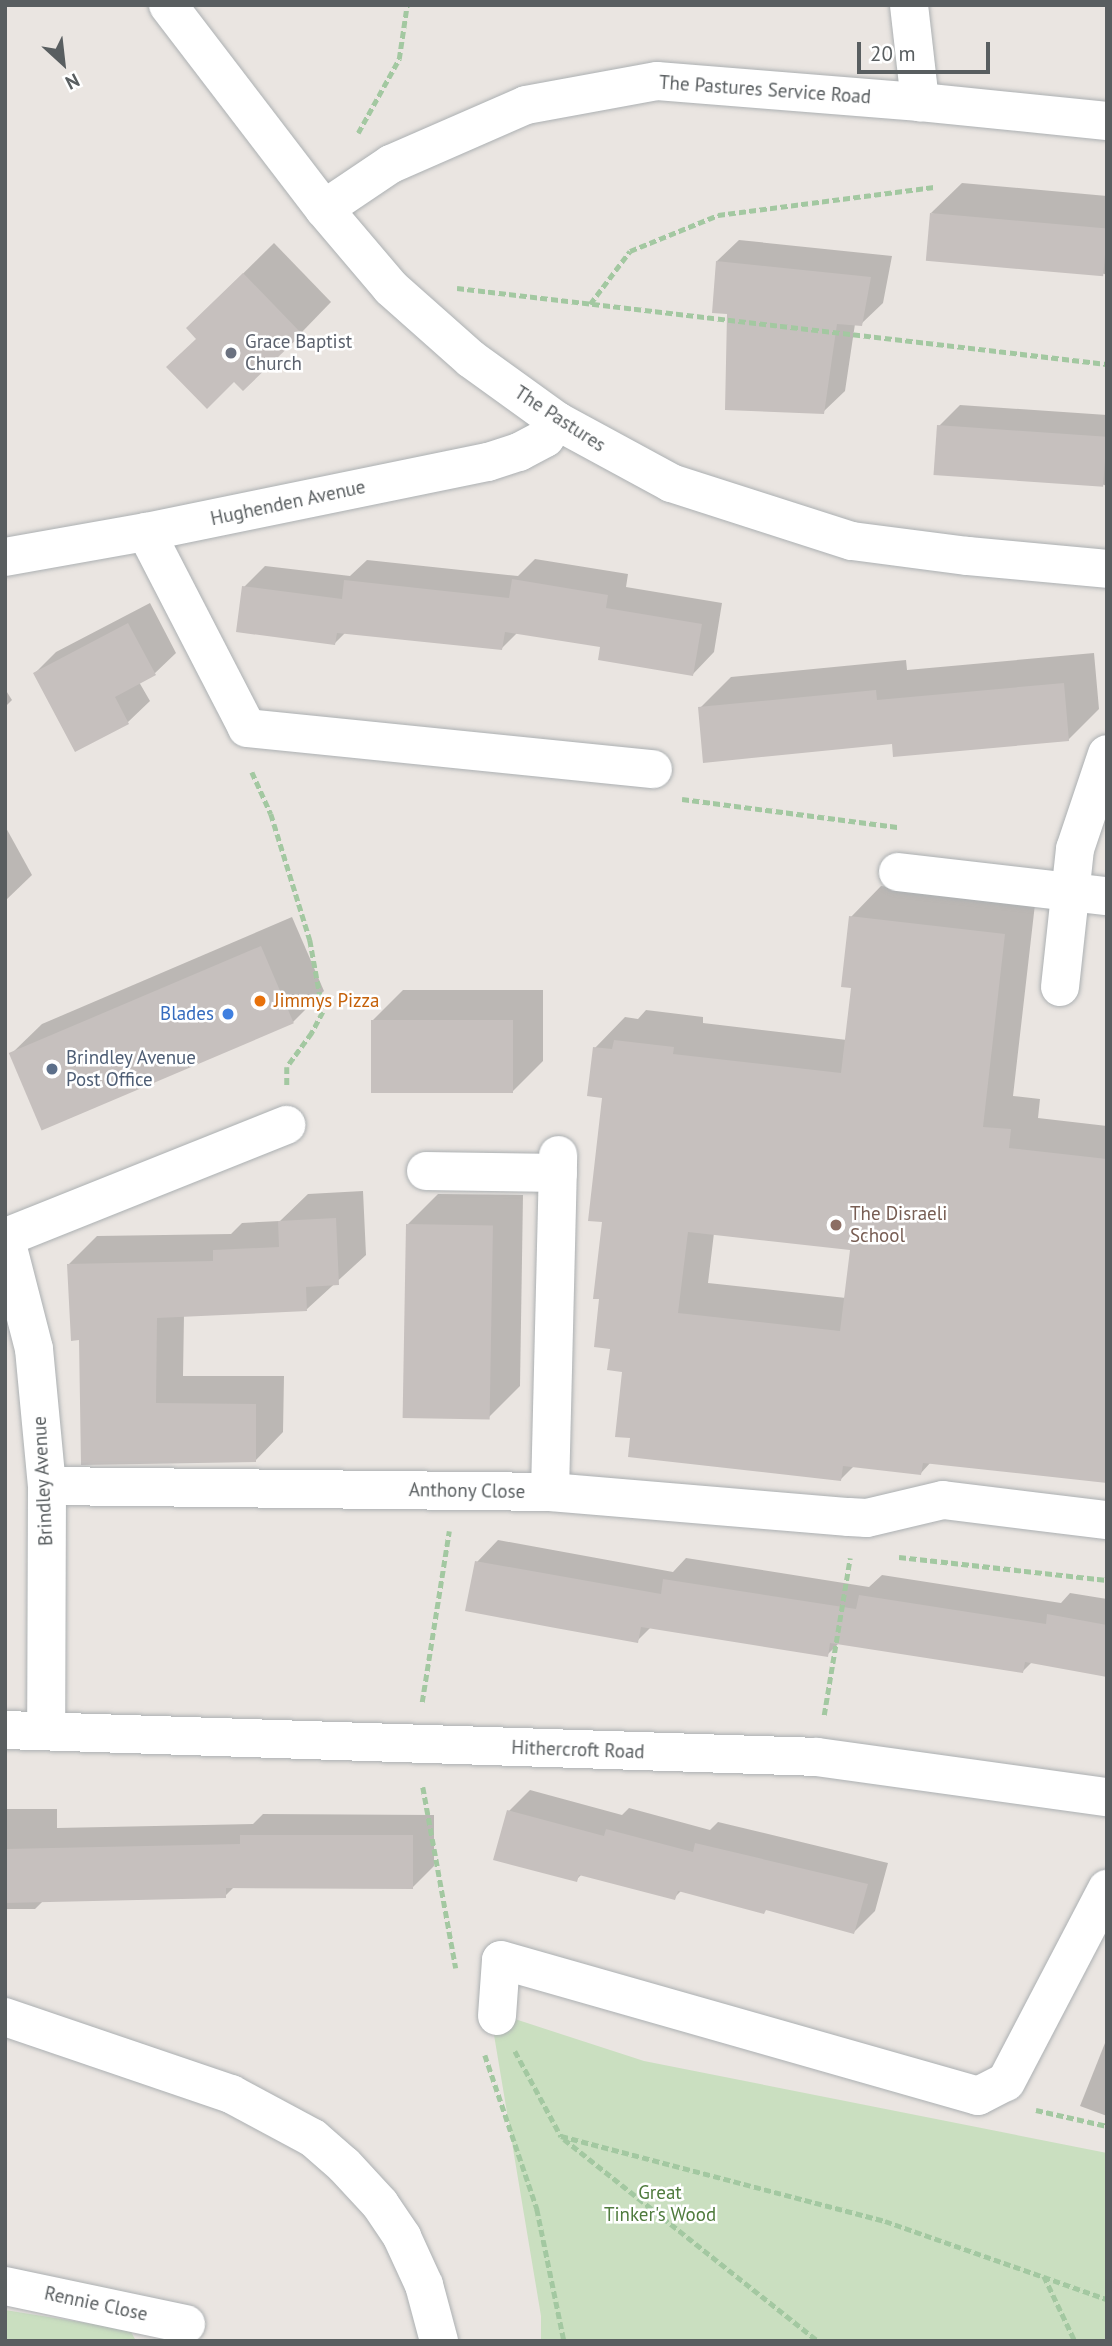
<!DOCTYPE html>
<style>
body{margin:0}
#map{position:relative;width:1112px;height:2346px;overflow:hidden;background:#eae5e1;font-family:"PT Sans",sans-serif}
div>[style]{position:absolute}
.green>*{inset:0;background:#cadfc0}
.shadow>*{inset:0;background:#0003}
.building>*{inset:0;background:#c6c0be;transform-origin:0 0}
.path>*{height:4.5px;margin-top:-2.25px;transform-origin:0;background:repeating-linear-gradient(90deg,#a3c8a1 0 7px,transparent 0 10.5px)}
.roads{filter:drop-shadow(0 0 2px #acb0b2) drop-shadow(0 0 2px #acb0b2)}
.minor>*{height:38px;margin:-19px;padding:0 19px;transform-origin:19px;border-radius:19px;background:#fff}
.dots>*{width:19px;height:19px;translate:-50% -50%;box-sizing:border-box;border:4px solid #fff;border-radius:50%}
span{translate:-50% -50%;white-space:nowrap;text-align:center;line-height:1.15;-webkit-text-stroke:5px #fff;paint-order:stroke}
.street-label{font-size:19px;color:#595e60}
.worship-label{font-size:19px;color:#5b616d}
.left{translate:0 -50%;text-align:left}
.food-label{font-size:19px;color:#c56008}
.shop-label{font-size:19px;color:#366cbe}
.right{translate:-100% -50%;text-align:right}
.service-label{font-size:19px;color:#4e5e75}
.education-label{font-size:19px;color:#785e54}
.park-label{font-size:19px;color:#4f7b3d}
.frame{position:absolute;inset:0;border:7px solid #595e60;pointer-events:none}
.north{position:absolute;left:28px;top:28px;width:70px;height:70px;-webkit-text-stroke:5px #fff;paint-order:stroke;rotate:153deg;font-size:19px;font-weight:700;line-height:28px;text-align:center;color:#595e60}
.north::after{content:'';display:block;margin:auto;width:24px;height:32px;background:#595e60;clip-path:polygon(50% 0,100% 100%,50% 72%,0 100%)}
.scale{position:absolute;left:857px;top:42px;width:133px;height:32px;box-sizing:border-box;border:4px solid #595e60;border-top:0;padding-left:9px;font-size:21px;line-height:24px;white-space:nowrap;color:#595e60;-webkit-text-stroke:5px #fff;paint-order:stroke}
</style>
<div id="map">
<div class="green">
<div style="clip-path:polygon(490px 2011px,644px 2061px,1107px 2153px,1107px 2341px,541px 2341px,541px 2316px)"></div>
<div style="clip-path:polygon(5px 2310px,130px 2330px,136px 2341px,5px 2341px)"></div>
</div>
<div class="shadow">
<div style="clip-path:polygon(962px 183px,1107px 196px,1107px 275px,931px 213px)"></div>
<div style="clip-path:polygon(739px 240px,892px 256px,883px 303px,861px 324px,855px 324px,845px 391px,823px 412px,728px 312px,717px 261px)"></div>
<div style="clip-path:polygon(274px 243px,331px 302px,301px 333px,198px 338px,188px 328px)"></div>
<div style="clip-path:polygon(960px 405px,1107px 415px,1107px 486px,939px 426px)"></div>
<div style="clip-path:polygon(535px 559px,628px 574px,626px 587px,722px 603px,714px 652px,693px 674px,602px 646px,518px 632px,502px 648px,346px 632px,335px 643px,244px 587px,265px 566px,350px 576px,367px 560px,518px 576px)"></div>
<div style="clip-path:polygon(150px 603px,176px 653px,154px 674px,139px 682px,150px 701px,128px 722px,75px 750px,35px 673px,56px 652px)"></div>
<div style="clip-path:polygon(1094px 653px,1099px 709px,1068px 740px,894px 742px,700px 708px,731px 677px,906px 660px,907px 670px)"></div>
<div style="clip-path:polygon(5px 689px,12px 700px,5px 707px)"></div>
<div style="clip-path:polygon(5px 826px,32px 875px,5px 901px)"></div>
<div style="clip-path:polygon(evenodd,881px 886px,1035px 904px,1013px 1096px,1040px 1099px,1038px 1118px,1107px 1126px,1107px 1481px,931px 1462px,921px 1473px,854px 1466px,841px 1479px,632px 1437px,624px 1370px,612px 1347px,604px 1221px,604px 1097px,595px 1048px,625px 1017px,638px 1019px,646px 1010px,703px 1017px,703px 1023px,847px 1040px,853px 987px,851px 917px,881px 886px,714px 1233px,852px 1249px,846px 1298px,708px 1283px,714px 1233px)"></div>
<div style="clip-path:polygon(292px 917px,324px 991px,293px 1022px,11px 1054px,42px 1024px)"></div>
<div style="clip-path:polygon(403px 990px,543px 990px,543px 1061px,512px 1092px,373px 1020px)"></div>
<div style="clip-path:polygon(363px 1191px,366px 1255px,307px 1309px,184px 1315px,183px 1376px,284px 1376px,283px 1432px,255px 1461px,83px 1463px,81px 1338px,69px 1264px,97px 1236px,231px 1234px,242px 1223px,280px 1221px,308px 1194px)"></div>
<div style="clip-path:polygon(438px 1194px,523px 1195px,520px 1386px,489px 1417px,407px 1225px)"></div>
<div style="clip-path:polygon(498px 1540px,673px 1572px,686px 1558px,869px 1587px,882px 1575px,1061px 1603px,1070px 1593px,1107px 1599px,1107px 1675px,1032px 1662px,1023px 1671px,840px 1642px,827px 1655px,651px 1627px,637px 1641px,477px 1562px)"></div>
<div style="clip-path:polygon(530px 1790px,622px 1815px,629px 1808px,710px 1830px,718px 1822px,888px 1863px,875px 1911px,854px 1932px,767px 1908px,682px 1890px,674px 1898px,582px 1874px,576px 1880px,509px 1811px)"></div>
<div style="clip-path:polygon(5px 1809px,57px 1809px,57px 1828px,253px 1824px,263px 1814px,434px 1815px,434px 1866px,413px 1887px,234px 1887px,225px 1896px,44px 1900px,35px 1909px,5px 1909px)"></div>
<div style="clip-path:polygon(1107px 2038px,1107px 2116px,1080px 2106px)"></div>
</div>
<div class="building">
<div style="left:930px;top:213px;width:178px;height:48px;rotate:5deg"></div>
<div style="clip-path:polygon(716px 261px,871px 277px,862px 326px,837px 324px,824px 414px,725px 410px,727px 314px,712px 313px)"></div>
<div style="clip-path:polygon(243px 273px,302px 334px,243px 391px,234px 382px,207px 409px,166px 367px,196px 339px,186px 328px)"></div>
<div style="left:937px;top:425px;width:170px;height:50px;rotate:4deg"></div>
<div style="clip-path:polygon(512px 579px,608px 595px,606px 608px,702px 624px,693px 676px,598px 660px,600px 647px,505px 632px,502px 650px,337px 633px,335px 645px,236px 632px,242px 586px,342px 599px,344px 580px,509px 598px)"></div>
<div style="clip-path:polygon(128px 623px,156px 675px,115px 697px,129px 724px,75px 752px,33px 673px)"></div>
<div style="clip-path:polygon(1064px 683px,1069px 741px,893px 757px,892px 744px,703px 763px,698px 707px,876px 690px,877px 700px)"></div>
<div style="clip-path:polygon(evenodd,849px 916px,1005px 934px,983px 1127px,1011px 1129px,1009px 1148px,1107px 1159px,1107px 1483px,923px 1463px,921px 1475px,843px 1466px,841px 1481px,628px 1457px,630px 1438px,615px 1437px,622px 1372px,607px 1370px,610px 1349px,594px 1347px,599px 1299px,593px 1299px,602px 1222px,588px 1221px,602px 1098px,587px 1096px,593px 1047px,612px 1049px,614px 1040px,674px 1047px,673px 1054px,841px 1073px,851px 988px,841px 987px,849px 916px,688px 1232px,850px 1250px,840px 1331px,678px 1313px,688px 1232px)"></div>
<div style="left:261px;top:946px;width:84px;height:274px;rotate:67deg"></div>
<div style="left:371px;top:1020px;width:142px;height:73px"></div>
<div style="clip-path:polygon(336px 1218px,339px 1285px,306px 1287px,307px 1311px,157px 1318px,156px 1403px,256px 1404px,256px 1462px,81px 1465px,79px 1340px,71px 1341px,67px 1264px,213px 1261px,213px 1250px,279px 1247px,278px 1221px)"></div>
<div style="left:406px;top:1224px;width:87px;height:194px;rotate:1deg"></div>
<div style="clip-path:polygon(475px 1561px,661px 1594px,663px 1579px,856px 1609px,859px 1595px,1046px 1624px,1047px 1614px,1107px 1625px,1107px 1677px,1025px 1662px,1023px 1673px,830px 1643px,828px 1657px,641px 1627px,638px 1643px,550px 1627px,465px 1611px)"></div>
<div style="clip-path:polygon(507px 1810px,604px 1836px,606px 1829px,693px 1852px,695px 1843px,868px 1884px,854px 1934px,766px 1910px,764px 1914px,678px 1891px,675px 1900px,579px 1875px,577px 1882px,493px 1860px)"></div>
<div style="clip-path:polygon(240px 1835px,413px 1835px,413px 1889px,226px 1888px,226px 1898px,5px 1903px,5px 1849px,240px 1844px)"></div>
</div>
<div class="path">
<div style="left:358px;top:133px;width:85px;rotate:-61deg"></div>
<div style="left:399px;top:59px;width:55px;rotate:-81.6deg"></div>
<div style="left:457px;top:288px;width:654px;rotate:6.67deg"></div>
<div style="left:590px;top:304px;width:66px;rotate:-53deg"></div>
<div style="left:630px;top:251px;width:95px;rotate:-22.2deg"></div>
<div style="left:718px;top:215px;width:218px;rotate:-7.4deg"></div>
<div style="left:252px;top:772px;width:46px;rotate:65.7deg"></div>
<div style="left:271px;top:814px;width:132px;rotate:72.8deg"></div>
<div style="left:310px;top:940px;width:73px;rotate:79.8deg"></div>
<div style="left:323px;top:1012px;width:24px;rotate:118deg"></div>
<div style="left:312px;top:1033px;width:42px;rotate:126.3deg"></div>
<div style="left:287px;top:1067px;width:18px;rotate:90deg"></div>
<div style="left:682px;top:799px;width:219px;rotate:7.4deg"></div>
<div style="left:899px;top:1557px;width:209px;rotate:6.3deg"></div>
<div style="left:422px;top:1702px;width:173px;rotate:-81deg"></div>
<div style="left:824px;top:1715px;width:159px;rotate:-80.6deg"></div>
<div style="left:423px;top:1787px;width:184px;rotate:79.7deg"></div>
<div style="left:515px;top:2051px;width:97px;rotate:61.6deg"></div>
<div style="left:561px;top:2136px;width:335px;rotate:14.7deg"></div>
<div style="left:885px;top:2221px;width:235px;rotate:19.4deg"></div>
<div style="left:485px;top:2055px;width:163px;rotate:71.3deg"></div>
<div style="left:537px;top:2209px;width:135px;rotate:78.4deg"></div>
<div style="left:1036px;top:2110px;width:73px;rotate:12.7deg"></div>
<div style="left:564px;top:2139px;width:325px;rotate:38.5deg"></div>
<div style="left:1044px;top:2276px;width:72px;rotate:64.5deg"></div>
</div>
<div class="roads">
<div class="minor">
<div style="left:168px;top:5px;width:257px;rotate:52.6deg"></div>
<div style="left:324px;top:209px;width:104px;rotate:49.7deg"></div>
<div style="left:391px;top:288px;width:107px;rotate:41.6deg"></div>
<div style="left:471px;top:359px;width:106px;rotate:35.8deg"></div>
<div style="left:557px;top:421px;width:130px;rotate:28.5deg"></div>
<div style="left:671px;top:483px;width:190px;rotate:17.8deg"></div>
<div style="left:852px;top:541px;width:117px;rotate:7.4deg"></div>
<div style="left:968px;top:556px;width:140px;rotate:5.3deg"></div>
<div style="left:909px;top:5px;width:98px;rotate:83.5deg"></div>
<div style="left:324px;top:209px;width:81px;rotate:-33.9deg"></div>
<div style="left:391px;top:164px;width:147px;rotate:-23.6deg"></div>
<div style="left:526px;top:105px;width:133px;rotate:-10.4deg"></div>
<div style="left:657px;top:81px;width:264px;rotate:4.6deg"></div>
<div style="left:920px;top:102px;width:188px;rotate:5.8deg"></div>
<div style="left:146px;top:532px;width:220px;rotate:62.7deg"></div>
<div style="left:247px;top:728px;width:408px;rotate:5.8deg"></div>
<div style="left:5px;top:557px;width:143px;rotate:-10.1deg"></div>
<div style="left:146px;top:532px;width:349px;rotate:-11.6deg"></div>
<div style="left:488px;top:462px;width:33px;rotate:-18deg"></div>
<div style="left:519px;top:452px;width:30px;rotate:-28deg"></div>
<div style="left:545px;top:438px;width:21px;rotate:-55deg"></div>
<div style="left:898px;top:872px;width:210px;rotate:6.6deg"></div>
<div style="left:1060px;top:987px;width:139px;rotate:-83.8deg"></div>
<div style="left:1075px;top:849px;width:100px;rotate:-71.4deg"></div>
<div style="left:426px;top:1171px;width:132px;rotate:0.9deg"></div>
<div style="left:5px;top:1236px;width:117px;rotate:75.6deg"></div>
<div style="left:34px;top:1349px;width:138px;rotate:84.6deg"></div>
<div style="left:47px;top:1486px;width:244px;rotate:90.2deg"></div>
<div style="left:6px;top:1237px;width:302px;rotate:-21.8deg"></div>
<div style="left:47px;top:1486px;width:503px;rotate:0.68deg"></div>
<div style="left:550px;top:1492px;width:337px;rotate:-88.6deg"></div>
<div style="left:550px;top:1492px;width:300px;rotate:4.8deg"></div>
<div style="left:849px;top:1517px;width:18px;rotate:3deg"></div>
<div style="left:867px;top:1518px;width:78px;rotate:-13.3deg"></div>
<div style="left:943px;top:1500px;width:165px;rotate:7deg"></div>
<div style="left:5px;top:1730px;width:812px;rotate:1.9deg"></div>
<div style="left:817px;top:1757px;width:293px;rotate:7.9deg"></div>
<div style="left:497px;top:2016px;width:56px;rotate:-85.9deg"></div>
<div style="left:501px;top:1960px;width:496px;rotate:15.9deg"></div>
<div style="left:978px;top:2096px;width:31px;rotate:-27deg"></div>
<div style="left:1006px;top:2082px;width:218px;rotate:-62.4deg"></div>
<div style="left:5px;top:2017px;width:239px;rotate:18.8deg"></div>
<div style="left:231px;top:2094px;width:93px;rotate:28.2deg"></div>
<div style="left:313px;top:2138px;width:41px;rotate:41.1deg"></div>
<div style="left:344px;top:2165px;width:53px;rotate:47.3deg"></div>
<div style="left:380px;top:2204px;width:40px;rotate:56deg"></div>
<div style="left:402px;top:2237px;width:53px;rotate:65.4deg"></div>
<div style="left:424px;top:2285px;width:58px;rotate:75deg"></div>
<div style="left:5px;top:2286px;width:185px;rotate:11.9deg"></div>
</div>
</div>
<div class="dots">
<div style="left:231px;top:353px;background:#6b7280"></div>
<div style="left:260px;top:1001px;background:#e8710a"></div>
<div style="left:228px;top:1014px;background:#3f7fe0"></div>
<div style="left:52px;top:1069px;background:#5c6f8a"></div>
<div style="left:836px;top:1225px;background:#8d6e63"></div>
</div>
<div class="street-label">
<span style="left:765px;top:90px;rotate:4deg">The Pastures Service Road</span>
<span style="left:560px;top:419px;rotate:33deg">The Pastures</span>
<span style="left:288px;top:503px;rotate:-12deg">Hughenden Avenue</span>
<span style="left:43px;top:1481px;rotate:-93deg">Brindley Avenue</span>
<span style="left:467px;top:1491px;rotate:1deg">Anthony Close</span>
<span style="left:578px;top:1750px;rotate:2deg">Hithercroft Road</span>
<span style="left:96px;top:2304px;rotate:12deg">Rennie Close</span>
</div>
<div class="worship-label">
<span class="left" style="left:245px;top:353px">Grace Baptist<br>Church</span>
</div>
<div class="food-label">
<span class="left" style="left:274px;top:1001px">Jimmys Pizza</span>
</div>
<div class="shop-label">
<span class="right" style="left:214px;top:1014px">Blades</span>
</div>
<div class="service-label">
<span class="left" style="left:66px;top:1069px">Brindley Avenue<br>Post Office</span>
</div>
<div class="education-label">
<span class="left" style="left:850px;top:1225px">The Disraeli<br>School</span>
</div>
<div class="park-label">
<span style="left:660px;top:2204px">Great<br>Tinker's Wood</span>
</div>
<div class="frame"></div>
<div class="north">N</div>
<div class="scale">20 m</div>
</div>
